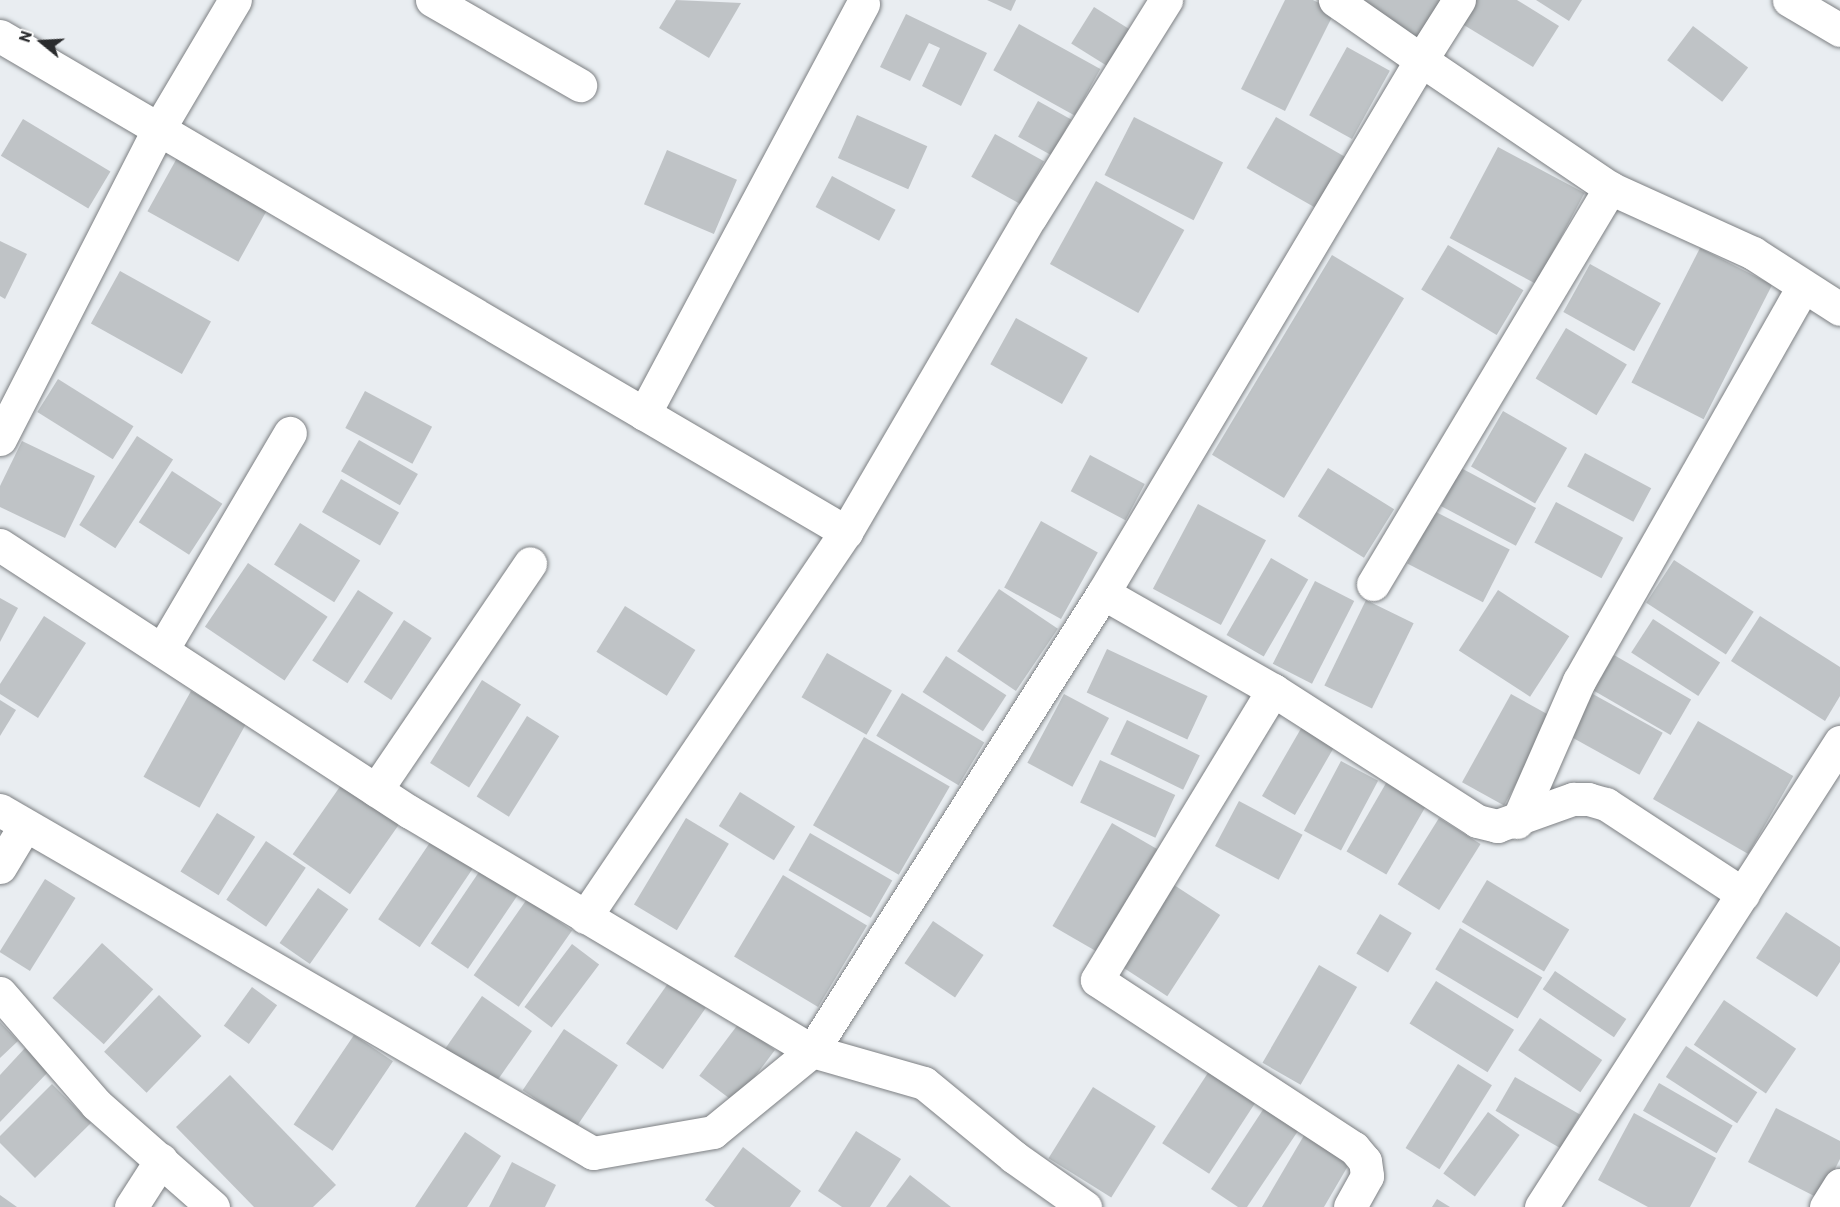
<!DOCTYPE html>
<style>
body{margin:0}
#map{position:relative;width:1840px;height:1207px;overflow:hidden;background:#e9edf1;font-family:Barlow,sans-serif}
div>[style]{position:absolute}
.building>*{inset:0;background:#bfc3c6;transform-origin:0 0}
.roads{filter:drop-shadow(0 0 2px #7d8083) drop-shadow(0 0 2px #7d8083)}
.street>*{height:33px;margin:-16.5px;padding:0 16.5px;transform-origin:16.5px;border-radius:16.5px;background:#fff}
span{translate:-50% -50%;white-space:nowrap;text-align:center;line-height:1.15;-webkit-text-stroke:6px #fff;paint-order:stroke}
.north{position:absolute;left:12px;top:12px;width:60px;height:60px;-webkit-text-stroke:4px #fff;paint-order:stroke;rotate:288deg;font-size:16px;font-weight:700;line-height:24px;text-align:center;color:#2a2b2d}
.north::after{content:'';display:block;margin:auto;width:21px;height:27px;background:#2a2b2d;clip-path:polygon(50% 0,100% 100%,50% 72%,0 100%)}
</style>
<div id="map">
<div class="building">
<div style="clip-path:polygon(676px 0,741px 3px,709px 58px,659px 28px)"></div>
<div style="clip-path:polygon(987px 0,1016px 0,1011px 11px)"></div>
<div style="clip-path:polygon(1285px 0,1313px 0,1335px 11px,1285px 111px,1241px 89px)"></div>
<div style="clip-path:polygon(1360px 0,1447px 0,1419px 41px)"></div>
<div style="clip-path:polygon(1466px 0,1517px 0,1559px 26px,1533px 67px,1454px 19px)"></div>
<div style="clip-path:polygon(1536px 0,1582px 0,1569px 21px)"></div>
<div style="left:1094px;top:7px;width:49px;height:43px;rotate:32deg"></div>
<div style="clip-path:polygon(906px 14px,987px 53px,961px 106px,922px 86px,940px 48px,929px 43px,910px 81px,880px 67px)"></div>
<div style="left:1019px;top:24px;width:93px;height:53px;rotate:29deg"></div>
<div style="left:1693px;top:26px;width:69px;height:43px;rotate:37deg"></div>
<div style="left:1347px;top:47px;width:49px;height:78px;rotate:29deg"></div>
<div style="left:1038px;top:101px;width:38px;height:41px;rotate:29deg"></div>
<div style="left:857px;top:115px;width:77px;height:47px;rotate:24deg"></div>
<div style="left:1134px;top:117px;width:100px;height:65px;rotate:27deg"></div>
<div style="left:1276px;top:117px;width:81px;height:59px;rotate:30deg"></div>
<div style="left:23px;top:119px;width:102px;height:43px;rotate:31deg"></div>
<div style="left:995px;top:134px;width:56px;height:49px;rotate:29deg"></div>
<div style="left:1498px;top:147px;width:98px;height:103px;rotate:28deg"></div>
<div style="left:667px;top:150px;width:76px;height:59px;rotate:23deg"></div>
<div style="left:177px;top:158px;width:104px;height:61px;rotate:29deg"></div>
<div style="left:832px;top:176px;width:72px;height:35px;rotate:28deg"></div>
<div style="left:1096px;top:181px;width:101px;height:95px;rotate:29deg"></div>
<div style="clip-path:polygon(0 241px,27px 254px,5px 299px,0 296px)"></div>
<div style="left:1448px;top:245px;width:88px;height:52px;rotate:31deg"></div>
<div style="left:1700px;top:248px;width:81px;height:151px;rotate:27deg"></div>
<div style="left:1332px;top:255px;width:84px;height:233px;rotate:31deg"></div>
<div style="left:1590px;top:264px;width:81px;height:55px;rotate:29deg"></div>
<div style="left:120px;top:271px;width:104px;height:60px;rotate:29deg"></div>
<div style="left:1016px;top:318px;width:82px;height:53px;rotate:29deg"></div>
<div style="left:1566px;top:328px;width:71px;height:59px;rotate:31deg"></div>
<div style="left:58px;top:379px;width:89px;height:39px;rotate:32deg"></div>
<div style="left:365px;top:391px;width:76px;height:42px;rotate:28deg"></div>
<div style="left:1503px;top:411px;width:74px;height:64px;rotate:30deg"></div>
<div style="left:137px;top:436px;width:43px;height:106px;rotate:33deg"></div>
<div style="left:359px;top:440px;width:68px;height:36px;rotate:30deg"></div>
<div style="clip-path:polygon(22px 441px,95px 476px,65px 538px,0 507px,0 486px)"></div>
<div style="left:1585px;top:453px;width:75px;height:38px;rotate:28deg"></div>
<div style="left:1090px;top:455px;width:62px;height:41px;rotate:28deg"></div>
<div style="left:1328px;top:468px;width:78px;height:57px;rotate:32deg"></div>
<div style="left:1461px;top:468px;width:85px;height:43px;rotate:28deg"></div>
<div style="left:172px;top:471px;width:60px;height:61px;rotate:33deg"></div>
<div style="left:341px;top:479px;width:67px;height:38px;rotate:30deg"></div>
<div style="left:1556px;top:502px;width:76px;height:46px;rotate:28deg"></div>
<div style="left:1198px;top:504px;width:77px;height:96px;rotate:28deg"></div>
<div style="left:1434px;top:511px;width:85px;height:59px;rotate:27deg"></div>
<div style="left:1041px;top:521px;width:65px;height:76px;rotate:29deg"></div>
<div style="left:300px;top:523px;width:71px;height:49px;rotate:32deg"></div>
<div style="left:1271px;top:558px;width:43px;height:89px;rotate:30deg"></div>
<div style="left:1674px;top:560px;width:95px;height:51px;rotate:33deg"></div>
<div style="left:248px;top:563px;width:96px;height:77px;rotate:34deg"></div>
<div style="left:1315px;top:581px;width:44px;height:93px;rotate:27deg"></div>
<div style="left:999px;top:589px;width:71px;height:75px;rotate:34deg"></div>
<div style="left:358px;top:590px;width:42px;height:84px;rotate:33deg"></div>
<div style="left:1498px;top:590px;width:85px;height:72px;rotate:33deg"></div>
<div style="clip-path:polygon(0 598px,18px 608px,0 642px)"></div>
<div style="left:1366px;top:600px;width:53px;height:95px;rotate:26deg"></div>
<div style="left:625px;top:606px;width:83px;height:54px;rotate:32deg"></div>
<div style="clip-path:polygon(44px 616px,86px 643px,38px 718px,0 694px,0 684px)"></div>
<div style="clip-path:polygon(1760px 616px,1840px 667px,1840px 696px,1825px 721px,1731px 661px)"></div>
<div style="left:1653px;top:619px;width:80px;height:40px;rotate:33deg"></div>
<div style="left:404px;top:620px;width:33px;height:74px;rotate:33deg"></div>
<div style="left:1107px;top:649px;width:111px;height:48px;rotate:25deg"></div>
<div style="left:827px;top:653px;width:75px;height:51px;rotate:30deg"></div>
<div style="left:1614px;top:655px;width:89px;height:41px;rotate:30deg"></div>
<div style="left:946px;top:656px;width:72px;height:43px;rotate:33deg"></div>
<div style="left:482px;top:680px;width:46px;height:98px;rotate:32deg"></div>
<div style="left:191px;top:691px;width:64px;height:98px;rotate:29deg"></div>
<div style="left:902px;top:693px;width:96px;height:50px;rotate:31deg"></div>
<div style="left:1591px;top:693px;width:82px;height:48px;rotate:29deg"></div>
<div style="left:1064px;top:694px;width:51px;height:78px;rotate:28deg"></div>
<div style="left:1511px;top:694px;width:48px;height:101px;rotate:29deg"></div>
<div style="clip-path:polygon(0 700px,16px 710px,0 736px)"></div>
<div style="left:527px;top:716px;width:38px;height:95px;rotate:32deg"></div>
<div style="left:1127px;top:720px;width:81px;height:38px;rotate:26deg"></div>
<div style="left:1698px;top:721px;width:110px;height:90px;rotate:30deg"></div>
<div style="left:1303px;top:725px;width:38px;height:82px;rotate:30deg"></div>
<div style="left:864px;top:737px;width:99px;height:102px;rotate:30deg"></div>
<div style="left:1100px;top:760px;width:83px;height:47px;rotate:25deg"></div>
<div style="left:1341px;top:761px;width:42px;height:79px;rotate:28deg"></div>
<div style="left:346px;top:778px;width:70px;height:93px;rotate:35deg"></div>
<div style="left:1389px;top:778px;width:46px;height:85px;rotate:30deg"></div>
<div style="left:740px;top:792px;width:65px;height:40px;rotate:32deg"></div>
<div style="left:1239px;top:801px;width:72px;height:51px;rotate:28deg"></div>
<div style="left:217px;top:813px;width:45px;height:69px;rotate:32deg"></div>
<div style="left:686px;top:818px;width:50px;height:101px;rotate:31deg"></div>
<div style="left:1439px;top:818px;width:49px;height:78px;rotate:32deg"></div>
<div style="left:1112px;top:823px;width:56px;height:119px;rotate:30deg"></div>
<div style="left:810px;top:833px;width:95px;height:43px;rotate:30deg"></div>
<div style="left:433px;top:838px;width:50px;height:98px;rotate:34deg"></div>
<div style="left:266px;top:841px;width:48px;height:71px;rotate:34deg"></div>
<div style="left:481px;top:869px;width:45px;height:90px;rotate:34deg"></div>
<div style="left:783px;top:875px;width:98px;height:95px;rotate:31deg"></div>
<div style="left:45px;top:879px;width:36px;height:86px;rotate:32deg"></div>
<div style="left:1487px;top:880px;width:96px;height:49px;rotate:31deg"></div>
<div style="left:1174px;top:885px;width:55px;height:97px;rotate:33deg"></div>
<div style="left:318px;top:888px;width:37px;height:67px;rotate:35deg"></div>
<div style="left:527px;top:899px;width:55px;height:93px;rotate:35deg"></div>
<div style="clip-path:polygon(1786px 912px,1840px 947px,1840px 962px,1817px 997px,1756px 958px)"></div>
<div style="left:1380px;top:914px;width:37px;height:46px;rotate:31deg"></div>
<div style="left:933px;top:921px;width:61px;height:51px;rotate:34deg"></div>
<div style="left:1460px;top:928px;width:96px;height:48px;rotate:31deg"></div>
<div style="left:102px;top:943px;width:69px;height:74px;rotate:42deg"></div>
<div style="left:572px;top:944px;width:34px;height:79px;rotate:37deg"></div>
<div style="left:1319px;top:965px;width:44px;height:113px;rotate:30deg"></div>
<div style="left:1555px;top:971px;width:86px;height:22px;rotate:34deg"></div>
<div style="left:1436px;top:981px;width:92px;height:50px;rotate:32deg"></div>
<div style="left:669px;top:982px;width:45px;height:75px;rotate:35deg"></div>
<div style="left:252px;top:987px;width:31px;height:48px;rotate:36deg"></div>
<div style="left:159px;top:995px;width:59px;height:79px;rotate:44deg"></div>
<div style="left:482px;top:996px;width:61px;height:64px;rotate:35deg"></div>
<div style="left:1724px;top:1000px;width:87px;height:54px;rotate:34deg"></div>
<div style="left:1540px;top:1018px;width:75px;height:39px;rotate:34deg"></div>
<div style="clip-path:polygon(0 1022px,18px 1041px,0 1058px)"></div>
<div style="left:739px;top:1023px;width:45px;height:66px;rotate:37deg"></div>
<div style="left:564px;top:1029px;width:65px;height:74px;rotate:34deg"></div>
<div style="left:354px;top:1035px;width:47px;height:108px;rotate:34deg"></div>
<div style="left:1686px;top:1046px;width:85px;height:37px;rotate:33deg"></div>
<div style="clip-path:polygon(25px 1048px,49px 1071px,0 1122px,0 1075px)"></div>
<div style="left:1215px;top:1062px;width:56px;height:97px;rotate:33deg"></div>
<div style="left:1458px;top:1064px;width:40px;height:99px;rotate:32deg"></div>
<div style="clip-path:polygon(230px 1075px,336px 1185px,313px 1207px,254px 1207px,176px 1127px)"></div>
<div style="left:1515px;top:1077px;width:75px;height:39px;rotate:30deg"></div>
<div style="left:1659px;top:1083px;width:85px;height:32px;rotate:30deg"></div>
<div style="clip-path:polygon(52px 1084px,91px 1123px,35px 1178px,0 1143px,0 1136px)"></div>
<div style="left:1093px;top:1087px;width:74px;height:84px;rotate:32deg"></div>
<div style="clip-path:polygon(1268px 1102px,1302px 1125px,1247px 1207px,1238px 1207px,1211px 1189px)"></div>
<div style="clip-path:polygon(1776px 1108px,1840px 1141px,1840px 1159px,1820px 1199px,1748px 1162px)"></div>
<div style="left:1488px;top:1112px;width:39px;height:76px;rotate:36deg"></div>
<div style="clip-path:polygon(1634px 1113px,1716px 1158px,1690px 1207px,1648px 1207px,1598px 1180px)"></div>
<div style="clip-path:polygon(856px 1131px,901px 1159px,870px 1207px,842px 1207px,818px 1191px)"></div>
<div style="clip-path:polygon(465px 1132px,501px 1156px,467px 1207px,415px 1207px)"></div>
<div style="clip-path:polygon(1306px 1132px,1352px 1159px,1324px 1207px,1262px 1207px)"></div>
<div style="clip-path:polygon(743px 1147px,801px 1191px,790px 1207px,715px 1207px,705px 1200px)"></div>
<div style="clip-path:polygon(512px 1162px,556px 1185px,545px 1207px,489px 1207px)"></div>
<div style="clip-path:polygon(910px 1175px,951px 1207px,886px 1207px)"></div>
<div style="clip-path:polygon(0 1195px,17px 1207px,0 1207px)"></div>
<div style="clip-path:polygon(1437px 1199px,1450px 1207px,1432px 1207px)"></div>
</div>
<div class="roads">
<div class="street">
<div style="left:432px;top:0;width:171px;rotate:29.9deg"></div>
<div style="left:1459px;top:0;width:71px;rotate:122.3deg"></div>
<div style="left:1421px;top:60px;width:228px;rotate:34.1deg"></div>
<div style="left:1610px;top:188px;width:157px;rotate:24.4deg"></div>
<div style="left:1753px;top:253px;width:103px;rotate:32.8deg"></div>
<div style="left:1789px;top:0;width:59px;rotate:30.5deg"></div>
<div style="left:0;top:36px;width:981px;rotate:30.38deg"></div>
<div style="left:644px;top:414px;width:465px;rotate:-61.9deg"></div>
<div style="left:0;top:439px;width:347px;rotate:-62.9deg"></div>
<div style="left:158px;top:130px;width:151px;rotate:-59.4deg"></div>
<div style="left:0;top:545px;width:489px;rotate:33.1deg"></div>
<div style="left:410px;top:812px;width:468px;rotate:30.7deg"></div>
<div style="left:812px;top:1051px;width:116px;rotate:15.9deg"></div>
<div style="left:924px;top:1083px;width:117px;rotate:39.4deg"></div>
<div style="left:1014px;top:1157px;width:87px;rotate:35.2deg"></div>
<div style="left:1373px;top:584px;width:462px;rotate:-59.1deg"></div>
<div style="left:1103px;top:593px;width:196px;rotate:29.7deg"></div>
<div style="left:1273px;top:690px;width:242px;rotate:32.7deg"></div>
<div style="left:1477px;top:821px;width:21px;rotate:14deg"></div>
<div style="left:1497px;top:826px;width:81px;rotate:-19.6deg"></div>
<div style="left:1573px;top:799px;width:15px"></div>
<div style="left:1588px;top:799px;width:19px;rotate:16deg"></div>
<div style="left:1606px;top:804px;width:164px;rotate:33.3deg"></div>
<div style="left:162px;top:650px;width:252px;rotate:-59.5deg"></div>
<div style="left:1273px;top:690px;width:339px;rotate:121.3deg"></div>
<div style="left:1097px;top:980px;width:307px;rotate:33.2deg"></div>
<div style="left:1354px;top:1148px;width:17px;rotate:50deg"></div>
<div style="left:1365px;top:1161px;width:15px;rotate:82deg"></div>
<div style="left:1367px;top:1176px;width:35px;rotate:119deg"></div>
<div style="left:376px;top:790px;width:274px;rotate:-55.8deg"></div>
<div style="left:0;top:810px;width:685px;rotate:30.05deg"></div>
<div style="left:593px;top:1153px;width:122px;rotate:-9.9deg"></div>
<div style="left:713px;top:1132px;width:128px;rotate:-39.3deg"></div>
<div style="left:812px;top:1051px;width:543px;rotate:-57.57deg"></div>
<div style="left:1103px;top:593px;width:621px;rotate:-59.18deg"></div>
<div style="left:1421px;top:60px;width:105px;rotate:-145.1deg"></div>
<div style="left:1517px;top:822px;width:154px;rotate:-66.3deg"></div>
<div style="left:1579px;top:681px;width:452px;rotate:-60.4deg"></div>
<div style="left:0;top:867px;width:47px;rotate:-59deg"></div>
<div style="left:585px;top:917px;width:465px;rotate:-55.9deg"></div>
<div style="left:846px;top:532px;width:366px;rotate:-59.7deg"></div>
<div style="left:1031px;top:216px;width:255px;rotate:-58deg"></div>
<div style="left:0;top:993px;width:147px;rotate:49.1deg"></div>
<div style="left:96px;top:1104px;width:156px;rotate:41.4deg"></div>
<div style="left:131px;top:1207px;width:56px;rotate:-57.4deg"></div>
<div style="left:1541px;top:1207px;width:553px;rotate:-57.26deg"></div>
<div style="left:1826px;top:1207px;width:26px;rotate:-58deg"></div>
</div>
</div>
<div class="north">N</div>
</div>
